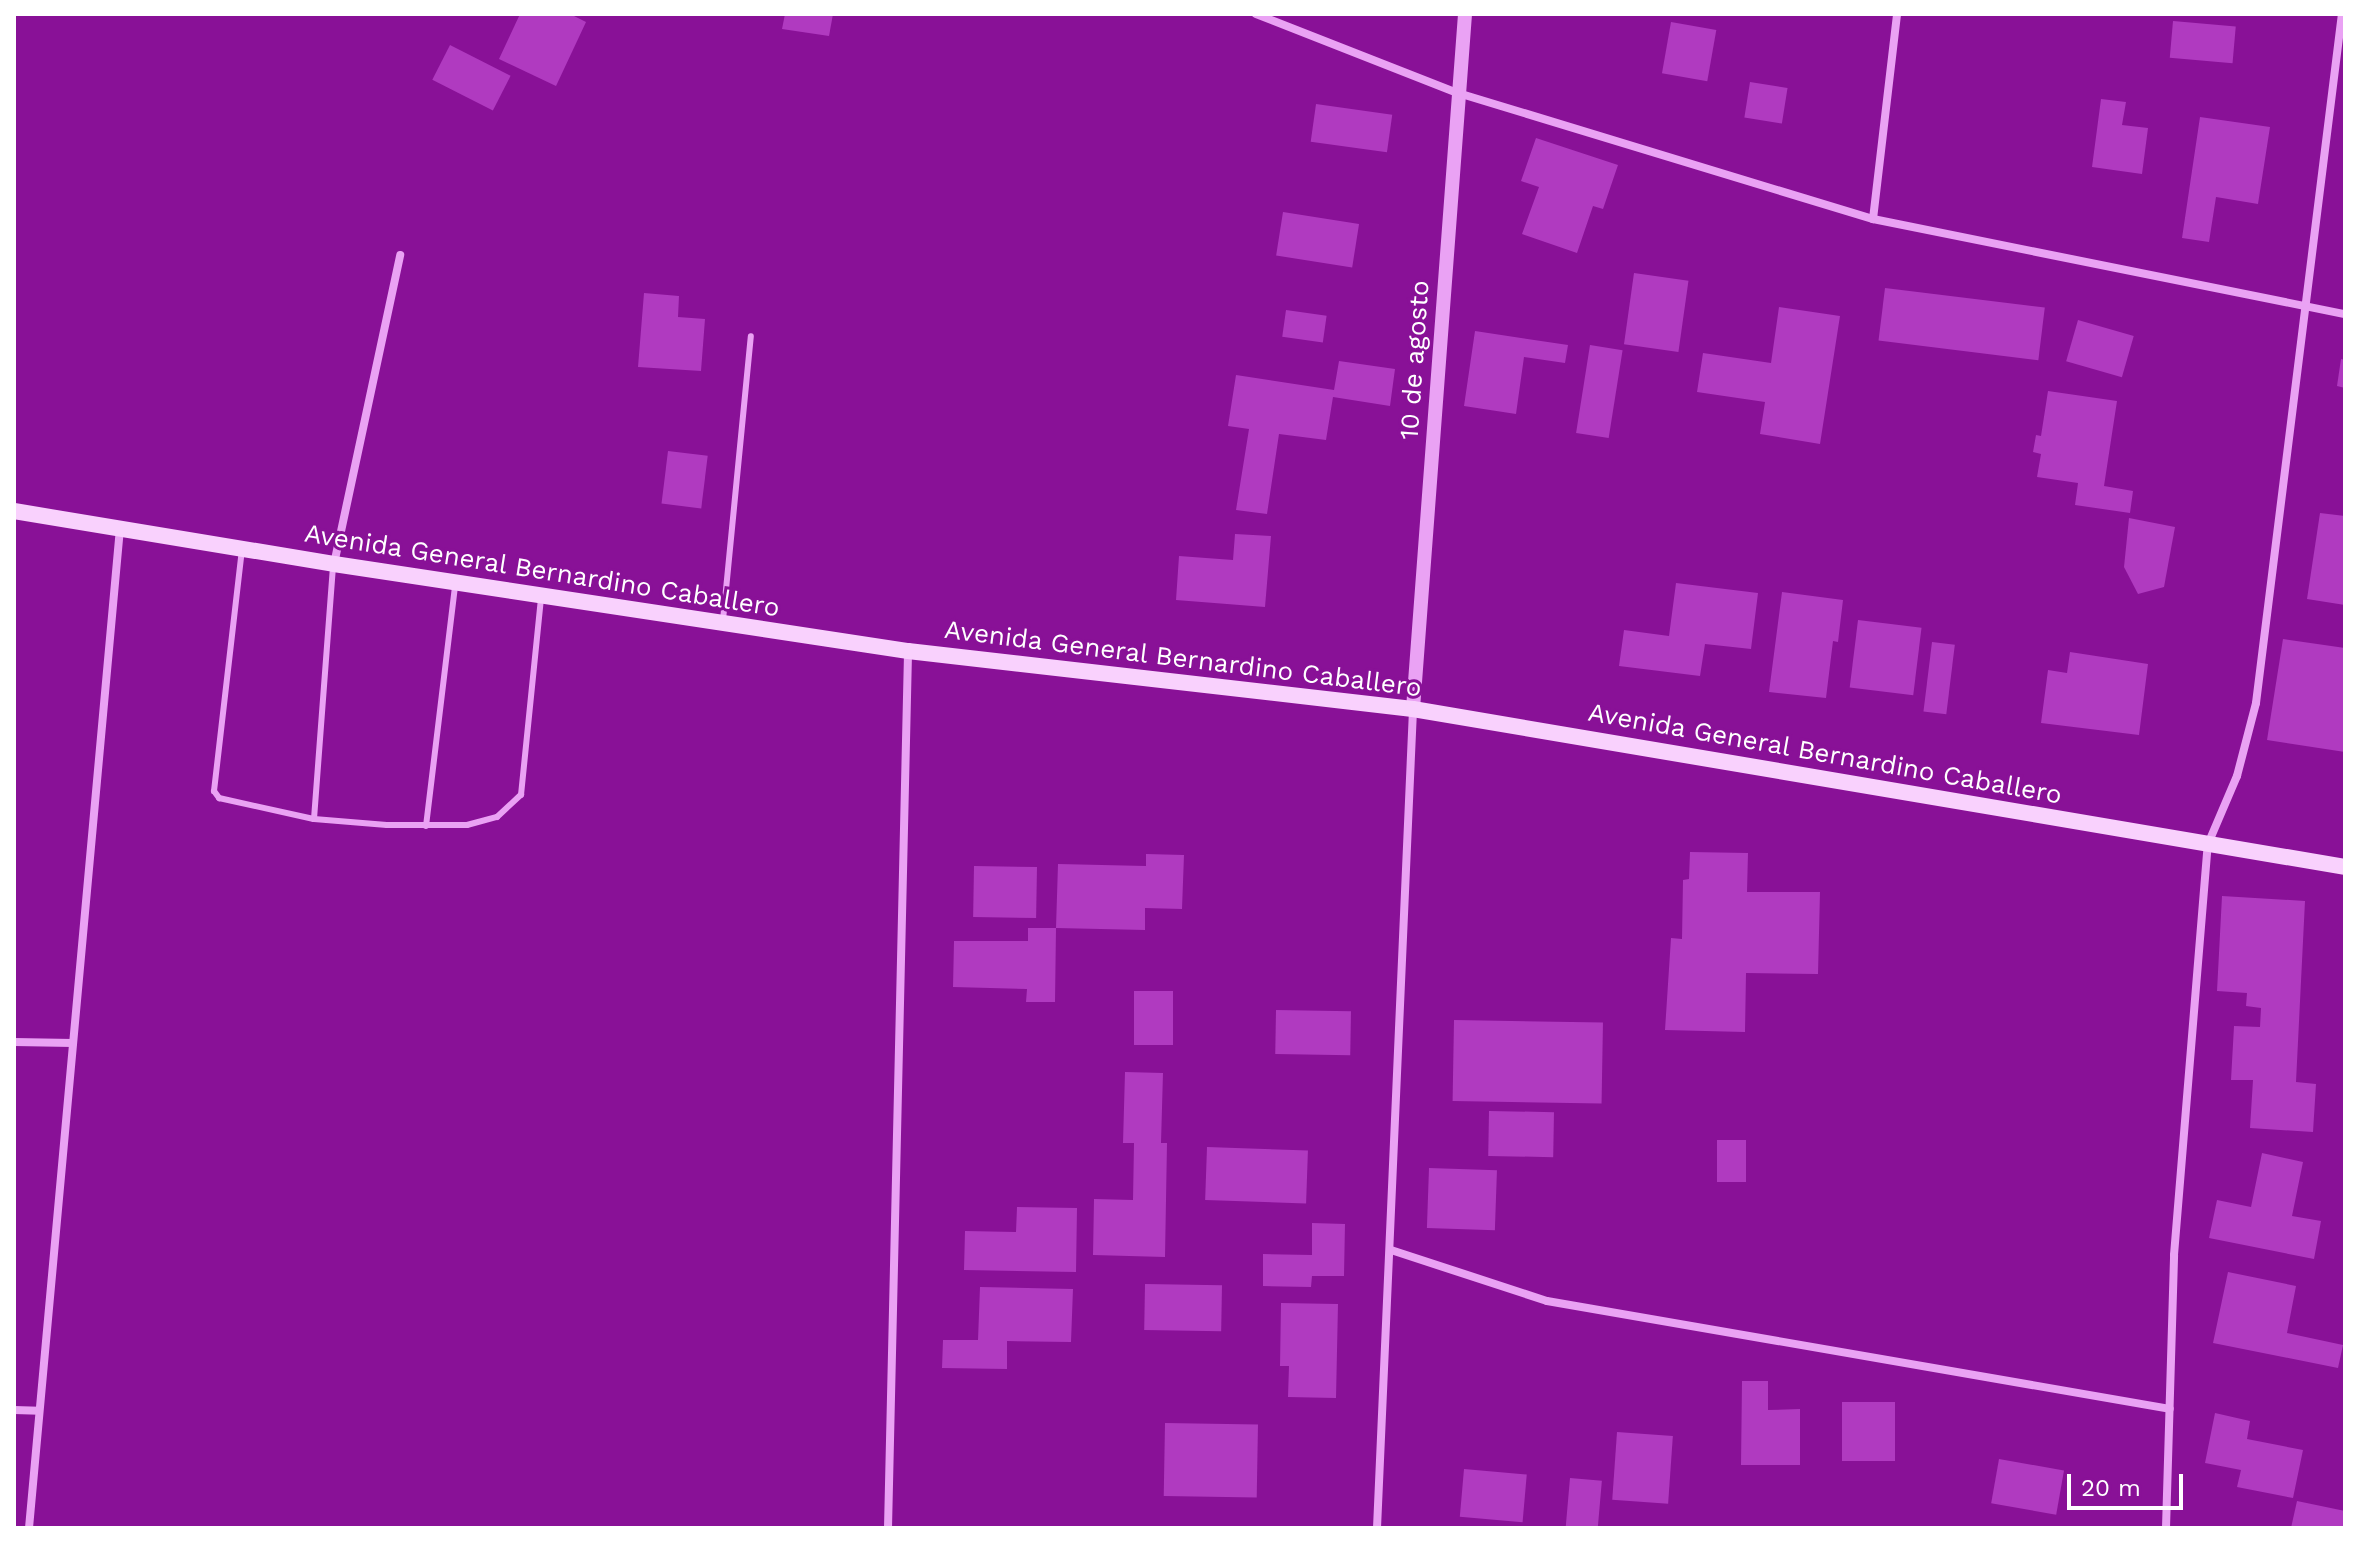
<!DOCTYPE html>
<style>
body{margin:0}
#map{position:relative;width:2359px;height:1542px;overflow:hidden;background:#891197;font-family:"Work Sans",sans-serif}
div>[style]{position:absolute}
.building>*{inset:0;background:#b03ac0;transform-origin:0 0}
.service>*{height:6px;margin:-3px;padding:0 3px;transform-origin:3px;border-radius:3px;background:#eaa2f4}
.minor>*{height:8px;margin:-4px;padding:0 4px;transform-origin:4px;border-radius:4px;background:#eaa2f4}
.tertiary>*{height:14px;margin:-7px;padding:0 7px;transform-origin:7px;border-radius:7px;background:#eaa2f4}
.secondary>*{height:16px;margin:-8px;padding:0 8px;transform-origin:8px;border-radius:8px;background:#f9d1fd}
span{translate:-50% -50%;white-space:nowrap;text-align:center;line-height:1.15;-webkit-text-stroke:6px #891197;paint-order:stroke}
.street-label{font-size:26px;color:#fff}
.frame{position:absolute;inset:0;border:16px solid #fff;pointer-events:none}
.scale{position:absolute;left:2067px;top:1474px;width:116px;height:36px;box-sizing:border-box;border:4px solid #fff;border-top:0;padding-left:10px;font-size:24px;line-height:28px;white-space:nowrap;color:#fff;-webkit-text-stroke:6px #891197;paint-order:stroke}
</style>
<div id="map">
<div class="building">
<div style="clip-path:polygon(520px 14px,570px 14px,586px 22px,556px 86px,499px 59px)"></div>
<div style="clip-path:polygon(785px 14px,833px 14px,829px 36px,782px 29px)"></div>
<div style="left:2173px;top:21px;width:63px;height:37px;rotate:5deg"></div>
<div style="left:1671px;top:22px;width:46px;height:52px;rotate:10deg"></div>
<div style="left:450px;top:45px;width:68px;height:39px;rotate:27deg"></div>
<div style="left:1750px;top:82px;width:38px;height:36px;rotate:9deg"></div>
<div style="clip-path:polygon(2101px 99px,2126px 102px,2122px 125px,2148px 128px,2142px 174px,2092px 167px)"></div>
<div style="left:1316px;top:104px;width:77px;height:38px;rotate:8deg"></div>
<div style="clip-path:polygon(2200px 117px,2270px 127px,2258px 204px,2216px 197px,2209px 242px,2182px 238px)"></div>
<div style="clip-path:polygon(1536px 138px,1618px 165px,1603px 209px,1593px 206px,1577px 253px,1522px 234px,1539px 187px,1521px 181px)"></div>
<div style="left:1283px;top:212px;width:77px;height:44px;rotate:9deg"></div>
<div style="left:1634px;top:273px;width:55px;height:72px;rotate:8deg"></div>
<div style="left:1885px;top:288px;width:161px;height:53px;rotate:7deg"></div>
<div style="clip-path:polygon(644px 293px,679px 296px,678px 317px,705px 319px,701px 371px,638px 367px)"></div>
<div style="clip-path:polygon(1779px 307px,1840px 316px,1820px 444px,1760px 434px,1765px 402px,1697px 392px,1703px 353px,1771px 363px)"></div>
<div style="left:1286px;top:310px;width:41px;height:27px;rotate:8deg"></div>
<div style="left:2078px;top:320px;width:58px;height:43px;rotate:16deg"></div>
<div style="clip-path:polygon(1475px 331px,1568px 345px,1565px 363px,1524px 357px,1516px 414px,1464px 406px)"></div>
<div style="left:1590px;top:345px;width:33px;height:89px;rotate:9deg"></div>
<div style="clip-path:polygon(2341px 359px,2345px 360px,2345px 388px,2337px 386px)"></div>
<div style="clip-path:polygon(1339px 361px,1395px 369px,1390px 406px,1333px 397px,1326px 440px,1279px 434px,1267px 514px,1236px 510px,1249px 429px,1228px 426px,1236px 375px,1334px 390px)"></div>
<div style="clip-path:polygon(2048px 391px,2117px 401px,2104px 486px,2133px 491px,2130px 513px,2075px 505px,2078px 483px,2037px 477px,2041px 454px,2033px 452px,2036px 435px,2041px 436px)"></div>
<div style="left:668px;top:451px;width:40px;height:53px;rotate:7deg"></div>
<div style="clip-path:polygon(2320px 513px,2345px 516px,2345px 605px,2307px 599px)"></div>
<div style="clip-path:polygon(2129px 518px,2175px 527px,2164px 587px,2138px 594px,2124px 567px)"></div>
<div style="clip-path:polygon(1235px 534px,1271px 536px,1265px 607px,1176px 600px,1179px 556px,1233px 560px)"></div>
<div style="clip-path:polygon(1676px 583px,1758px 593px,1751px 649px,1705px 644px,1700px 676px,1619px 666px,1624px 630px,1669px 636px)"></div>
<div style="clip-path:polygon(1782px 592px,1843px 600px,1838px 642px,1833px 641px,1826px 698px,1769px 692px)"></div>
<div style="left:1858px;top:620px;width:64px;height:68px;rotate:7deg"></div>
<div style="clip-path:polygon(2283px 639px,2345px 648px,2345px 752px,2267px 740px)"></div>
<div style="left:1932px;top:642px;width:23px;height:70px;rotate:7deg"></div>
<div style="clip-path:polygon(2070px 652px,2148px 664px,2139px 735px,2041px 723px,2048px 670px,2067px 673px)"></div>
<div style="clip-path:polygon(1690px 852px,1748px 853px,1747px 892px,1820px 892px,1818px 974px,1746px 973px,1745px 1032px,1665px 1030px,1671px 938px,1682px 939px,1683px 880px,1689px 879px)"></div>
<div style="clip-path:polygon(1146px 854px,1184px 855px,1182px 909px,1145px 908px,1145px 930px,1056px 928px,1055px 1002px,1026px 1002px,1027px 989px,953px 987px,954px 941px,1028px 941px,1028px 928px,1056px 928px,1058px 864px,1146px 866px)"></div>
<div style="left:974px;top:866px;width:63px;height:51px;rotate:1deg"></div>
<div style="clip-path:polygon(2222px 896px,2305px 901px,2296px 1082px,2316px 1084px,2313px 1132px,2250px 1128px,2253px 1080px,2231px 1080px,2234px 1026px,2260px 1027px,2261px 1008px,2246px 1006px,2247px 993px,2217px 991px)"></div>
<div style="left:1134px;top:991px;width:39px;height:54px"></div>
<div style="left:1276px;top:1010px;width:75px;height:44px;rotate:1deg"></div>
<div style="left:1454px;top:1020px;width:149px;height:81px;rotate:1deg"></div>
<div style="clip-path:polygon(1125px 1072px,1163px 1073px,1161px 1143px,1167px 1143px,1165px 1257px,1093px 1255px,1094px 1199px,1133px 1200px,1134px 1143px,1123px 1143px)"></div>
<div style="left:1489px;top:1111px;width:65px;height:45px;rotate:1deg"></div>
<div style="left:1717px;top:1140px;width:29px;height:42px"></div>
<div style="left:1207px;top:1147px;width:101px;height:53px;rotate:2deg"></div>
<div style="clip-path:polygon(2262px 1153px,2303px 1162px,2292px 1216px,2321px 1221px,2314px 1259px,2209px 1238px,2217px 1200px,2251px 1207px)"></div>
<div style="left:1429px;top:1168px;width:68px;height:60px;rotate:2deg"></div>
<div style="clip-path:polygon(1017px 1207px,1077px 1208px,1076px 1272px,964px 1270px,965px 1231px,1016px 1232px)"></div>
<div style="clip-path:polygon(1312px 1223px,1345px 1224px,1344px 1276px,1312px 1276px,1311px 1287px,1263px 1286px,1263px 1254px,1312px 1255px)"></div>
<div style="clip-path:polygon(2228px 1272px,2296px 1286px,2287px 1333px,2343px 1345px,2338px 1368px,2213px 1343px)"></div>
<div style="left:1145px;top:1284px;width:77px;height:46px;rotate:1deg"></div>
<div style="clip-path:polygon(980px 1287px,1073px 1289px,1071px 1342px,1007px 1341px,1007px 1369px,942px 1368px,943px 1340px,978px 1340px)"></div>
<div style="clip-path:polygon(1281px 1303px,1338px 1304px,1336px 1398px,1288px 1397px,1289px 1366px,1280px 1366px)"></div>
<div style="clip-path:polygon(1742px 1381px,1768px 1381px,1768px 1410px,1800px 1409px,1800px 1465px,1741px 1465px)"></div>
<div style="left:1842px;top:1402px;width:53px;height:59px"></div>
<div style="clip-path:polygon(2215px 1413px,2250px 1421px,2247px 1439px,2303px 1450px,2293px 1498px,2237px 1487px,2241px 1470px,2205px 1463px)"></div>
<div style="left:1165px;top:1423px;width:93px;height:73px;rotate:1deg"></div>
<div style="left:1617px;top:1432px;width:56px;height:68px;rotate:4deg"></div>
<div style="left:1999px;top:1459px;width:66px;height:45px;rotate:10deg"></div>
<div style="left:1464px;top:1469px;width:63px;height:48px;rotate:5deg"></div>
<div style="left:1570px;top:1478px;width:32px;height:50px;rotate:5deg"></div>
<div style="clip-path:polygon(2297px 1501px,2345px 1511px,2345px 1528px,2291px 1528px)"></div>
</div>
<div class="service">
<div style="left:242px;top:549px;width:244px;rotate:96.6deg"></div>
<div style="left:214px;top:791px;width:9px;rotate:54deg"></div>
<div style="left:219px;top:798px;width:97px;rotate:12.5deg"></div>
<div style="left:314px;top:819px;width:73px;rotate:4.7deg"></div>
<div style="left:387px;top:825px;width:80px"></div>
<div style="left:467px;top:825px;width:31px;rotate:-15deg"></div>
<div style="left:497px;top:817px;width:33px;rotate:-43deg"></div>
<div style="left:521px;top:795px;width:197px;rotate:-84.2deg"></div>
<div style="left:723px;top:620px;width:285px;rotate:-84.4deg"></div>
<div style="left:314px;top:819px;width:253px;rotate:-85.7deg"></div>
<div style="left:426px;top:826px;width:243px;rotate:-83.1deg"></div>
</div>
<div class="minor">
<div style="left:1256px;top:14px;width:217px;rotate:21.4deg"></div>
<div style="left:1458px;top:93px;width:434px;rotate:16.9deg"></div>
<div style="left:1873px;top:219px;width:481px;rotate:11.4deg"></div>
<div style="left:1873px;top:219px;width:206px;rotate:-83.3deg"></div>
<div style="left:334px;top:564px;width:316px;rotate:-77.9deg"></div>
<div style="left:14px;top:1042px;width:59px;rotate:1deg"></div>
<div style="left:1391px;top:1250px;width:164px;rotate:18.1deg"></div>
<div style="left:1547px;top:1301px;width:632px;rotate:9.83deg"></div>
<div style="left:14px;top:1410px;width:25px;rotate:2deg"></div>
<div style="left:29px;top:1528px;width:1003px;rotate:-84.8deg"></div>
<div style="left:888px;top:1528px;width:877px;rotate:-88.69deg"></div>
<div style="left:1377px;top:1528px;width:819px;rotate:-87.48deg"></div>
<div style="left:2166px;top:1528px;width:273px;rotate:-88.3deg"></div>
<div style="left:2174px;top:1255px;width:412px;rotate:-85.3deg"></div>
<div style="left:2208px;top:844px;width:74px;rotate:-66.9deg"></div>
<div style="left:2237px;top:776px;width:75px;rotate:-75.4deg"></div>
<div style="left:2256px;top:703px;width:694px;rotate:-82.89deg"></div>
</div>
<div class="tertiary">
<div style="left:1413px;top:709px;width:697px;rotate:-85.72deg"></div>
</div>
<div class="secondary">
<div style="left:14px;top:511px;width:324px;rotate:9.4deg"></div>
<div style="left:334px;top:564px;width:581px;rotate:8.62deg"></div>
<div style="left:908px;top:651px;width:508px;rotate:6.55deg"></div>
<div style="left:1413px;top:709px;width:945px;rotate:9.62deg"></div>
</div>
<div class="street-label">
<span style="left:1415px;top:360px;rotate:-86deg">10 de agosto</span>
<span style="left:542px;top:571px;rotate:9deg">Avenida General Bernardino Caballero</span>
<span style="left:1183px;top:659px;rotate:7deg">Avenida General Bernardino Caballero</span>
<span style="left:1825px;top:754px;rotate:10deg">Avenida General Bernardino Caballero</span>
</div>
<div class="frame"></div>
<div class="scale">20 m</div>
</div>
